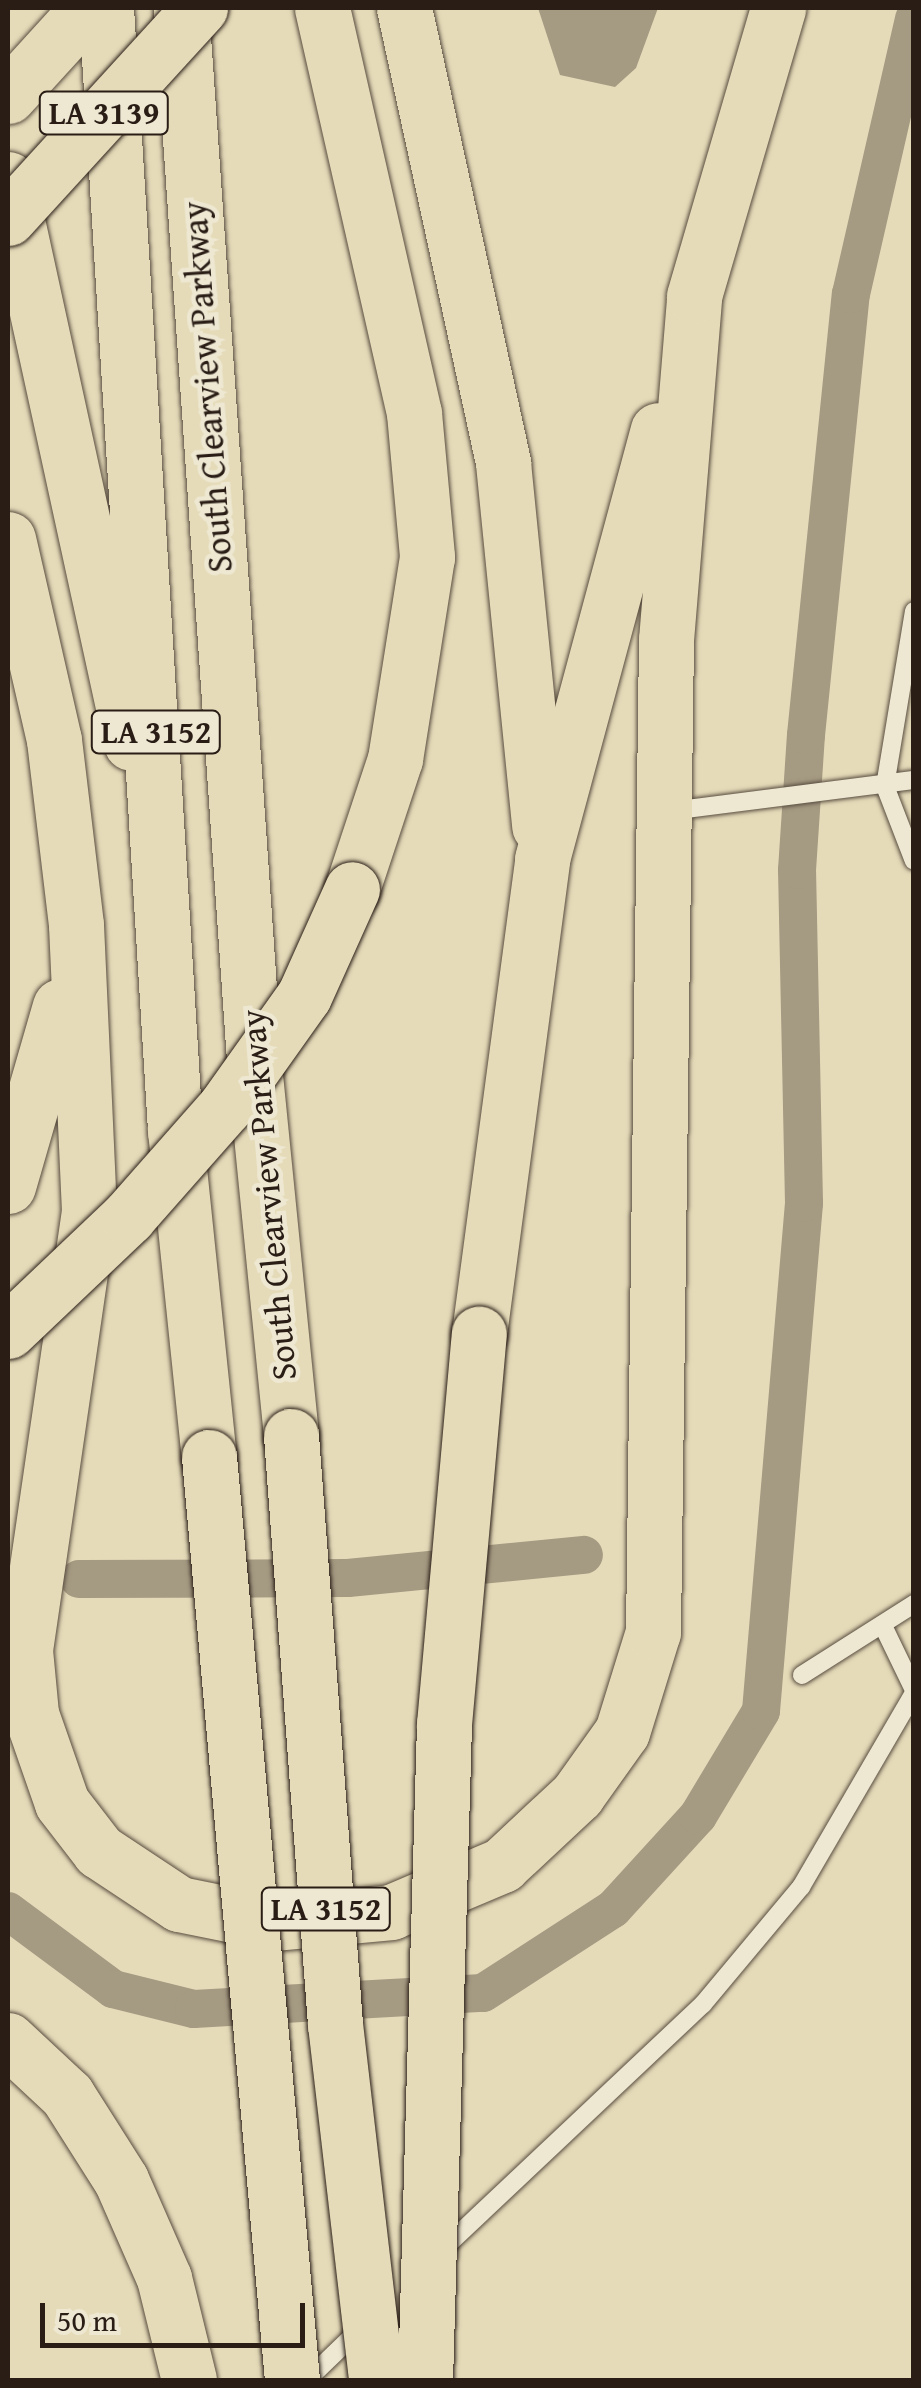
<!DOCTYPE html>
<style>
body{margin:0}
#map{position:relative;width:921px;height:2388px;overflow:hidden;background:#e5dbb9;font-family:"Gentium Book Plus",serif}
div>[style]{position:absolute}
.water>*{inset:0;background:#a59a82}
.stream>*{height:10px;margin:-5px;padding:0 5px;transform-origin:5px;border-radius:5px;background:#a59a82}
.canal>*{height:38px;margin:-19px;padding:0 19px;transform-origin:19px;border-radius:19px;background:#a59a82}
.roads{filter:drop-shadow(0 0 2px #584c3f) drop-shadow(0 0 2px #584c3f)}
.lane>*{height:18px;margin:-9px;padding:0 9px;transform-origin:9px;border-radius:9px;background:#eee8d2}
.highway>*{height:55px;margin:-27.5px;padding:0 27.5px;transform-origin:27.5px;border-radius:27.5px;background:#e5dbb9}
.bridges{filter:drop-shadow(0 0 2px #291d16) drop-shadow(0 0 2px #291d16)}
.highway-bridge>*{height:55px;margin:-27.5px;padding:0 27.5px;transform-origin:27.5px;border-radius:27.5px;background:#e5dbb9}
span{translate:-50% -50%;white-space:nowrap;text-align:center;line-height:1.15;-webkit-text-stroke:9px #eee8d2;paint-order:stroke}
.shield-label span{padding:2px 8px;background:#eee8d2;border:2px solid;border-radius:8px;-webkit-text-stroke-width:0}
.shield-label{font-size:32px;color:#291d16;font-weight:700}
.street-label{font-size:35px;color:#291d16}
.frame{position:absolute;inset:0;border:10px solid #291d16;pointer-events:none}
.scale{position:absolute;left:40px;top:2303px;width:265px;height:45px;box-sizing:border-box;border:5px solid #291d16;border-top:0;padding-left:12px;font-size:30px;line-height:35px;white-space:nowrap;color:#291d16;-webkit-text-stroke:8px #eee8d2;paint-order:stroke}
</style>
<div id="map">
<div class="water">
<div style="clip-path:polygon(538px 8px,658px 8px,636px 68px,615px 87px,560px 75px)"></div>
</div>
<div class="stream">
<div style="left:391px;top:1571px;width:9px;rotate:-84deg"></div>
<div style="left:373px;top:1574px;width:10px;rotate:-84deg"></div>
</div>
<div class="canal">
<div style="left:79px;top:1579px;width:269px;rotate:-0.2deg"></div>
<div style="left:348px;top:1578px;width:237px;rotate:-5.6deg"></div>
<div style="left:8px;top:1911px;width:131px;rotate:36.6deg"></div>
<div style="left:113px;top:1989px;width:83px;rotate:13.9deg"></div>
<div style="left:194px;top:2009px;width:289px;rotate:-3.2deg"></div>
<div style="left:483px;top:1993px;width:155px;rotate:-32.9deg"></div>
<div style="left:613px;top:1909px;width:126px;rotate:-47.6deg"></div>
<div style="left:698px;top:1816px;width:122px;rotate:-59deg"></div>
<div style="left:761px;top:1711px;width:510px;rotate:-85.16deg"></div>
<div style="left:804px;top:1203px;width:333px;rotate:-91.2deg"></div>
<div style="left:797px;top:870px;width:135px;rotate:-86.2deg"></div>
<div style="left:806px;top:735px;width:443px;rotate:-84.2deg"></div>
<div style="left:851px;top:294px;width:283px;rotate:-77.1deg"></div>
</div>
<div class="roads">
<div class="lane">
<div style="left:914px;top:611px;width:177px;rotate:99.4deg"></div>
<div style="left:885px;top:786px;width:80px;rotate:68.9deg"></div>
<div style="left:671px;top:811px;width:245px;rotate:-7.3deg"></div>
<div style="left:885px;top:1630px;width:67px;rotate:64.2deg"></div>
<div style="left:802px;top:1675px;width:133px;rotate:-32.4deg"></div>
<div style="left:443px;top:2249px;width:357px;rotate:-43.3deg"></div>
<div style="left:703px;top:2004px;width:153px;rotate:-50.1deg"></div>
<div style="left:801px;top:1887px;width:225px;rotate:-59.8deg"></div>
<div style="left:307px;top:2380px;width:72px;rotate:-43.9deg"></div>
</div>
<div class="highway">
<div style="left:106px;top:8px;width:1124px;rotate:86.48deg"></div>
<div style="left:175px;top:1130px;width:329px;rotate:84.1deg"></div>
<div style="left:181px;top:8px;width:1070px;rotate:86.03deg"></div>
<div style="left:255px;top:1075px;width:363px;rotate:84.3deg"></div>
<div style="left:322px;top:8px;width:415px;rotate:77.2deg"></div>
<div style="left:414px;top:413px;width:145px;rotate:84.8deg"></div>
<div style="left:427px;top:557px;width:205px;rotate:99deg"></div>
<div style="left:395px;top:759px;width:137px;rotate:108.3deg"></div>
<div style="left:404px;top:8px;width:466px;rotate:77.7deg"></div>
<div style="left:503px;top:463px;width:365px;rotate:84.3deg"></div>
<div style="left:8px;top:96px;width:119px;rotate:-47.7deg"></div>
<div style="left:8px;top:179px;width:577px;rotate:77.7deg"></div>
<div style="left:8px;top:539px;width:206px;rotate:77.1deg"></div>
<div style="left:54px;top:740px;width:186px;rotate:83.2deg"></div>
<div style="left:76px;top:925px;width:286px;rotate:87.4deg"></div>
<div style="left:89px;top:1211px;width:444px;rotate:98.3deg"></div>
<div style="left:25px;top:1650px;width:64px;rotate:84.6deg"></div>
<div style="left:31px;top:1714px;width:94px;rotate:70.8deg"></div>
<div style="left:62px;top:1803px;width:61px;rotate:52.4deg"></div>
<div style="left:99px;top:1851px;width:96px;rotate:33.5deg"></div>
<div style="left:179px;top:1904px;width:96px;rotate:11.4deg"></div>
<div style="left:273px;top:1923px;width:119px;rotate:-5.3deg"></div>
<div style="left:391px;top:1912px;width:121px;rotate:-22.9deg"></div>
<div style="left:502px;top:1865px;width:103px;rotate:-43deg"></div>
<div style="left:577px;top:1795px;width:77px;rotate:-54.5deg"></div>
<div style="left:622px;top:1732px;width:105px;rotate:-72.8deg"></div>
<div style="left:653px;top:1632px;width:992px;rotate:-89.25deg"></div>
<div style="left:666px;top:640px;width:345px;rotate:-85.3deg"></div>
<div style="left:694px;top:296px;width:300px;rotate:-73.7deg"></div>
<div style="left:8px;top:1186px;width:187px;rotate:-73.9deg"></div>
<div style="left:479px;top:1334px;width:479px;rotate:-82.4deg"></div>
<div style="left:542px;top:859px;width:444px;rotate:-74.9deg"></div>
<div style="left:8px;top:2040px;width:81px;rotate:43deg"></div>
<div style="left:67px;top:2095px;width:101px;rotate:57.6deg"></div>
<div style="left:121px;top:2180px;width:107px;rotate:66.3deg"></div>
<div style="left:164px;top:2278px;width:105px;rotate:76.2deg"></div>
</div>
</div>
<div class="bridges">
<div class="highway-bridge">
<div style="left:8px;top:218px;width:285px;rotate:-47.6deg"></div>
<div style="left:8px;top:1331px;width:166px;rotate:-43.5deg"></div>
<div style="left:128px;top:1217px;width:147px;rotate:-48.6deg"></div>
<div style="left:225px;top:1107px;width:136px;rotate:-54.6deg"></div>
<div style="left:304px;top:996px;width:117px;rotate:-65.8deg"></div>
<div style="left:291px;top:1436px;width:590px;rotate:85.72deg"></div>
<div style="left:335px;top:2024px;width:358px;rotate:83.4deg"></div>
<div style="left:209px;top:1457px;width:927px;rotate:84.86deg"></div>
<div style="left:425px;top:2380px;width:656px;rotate:-88.34deg"></div>
<div style="left:444px;top:1724px;width:392px;rotate:-84.9deg"></div>
</div>
</div>
<div class="shield-label">
<span style="left:104px;top:113px">LA 3139</span>
<span style="left:156px;top:732px">LA 3152</span>
<span style="left:326px;top:1909px">LA 3152</span>
</div>
<div class="street-label">
<span style="left:207px;top:387px;rotate:-94deg">South Clearview Parkway</span>
<span style="left:268px;top:1195px;rotate:-95deg">South Clearview Parkway</span>
</div>
<div class="frame"></div>
<div class="scale">50 m</div>
</div>
